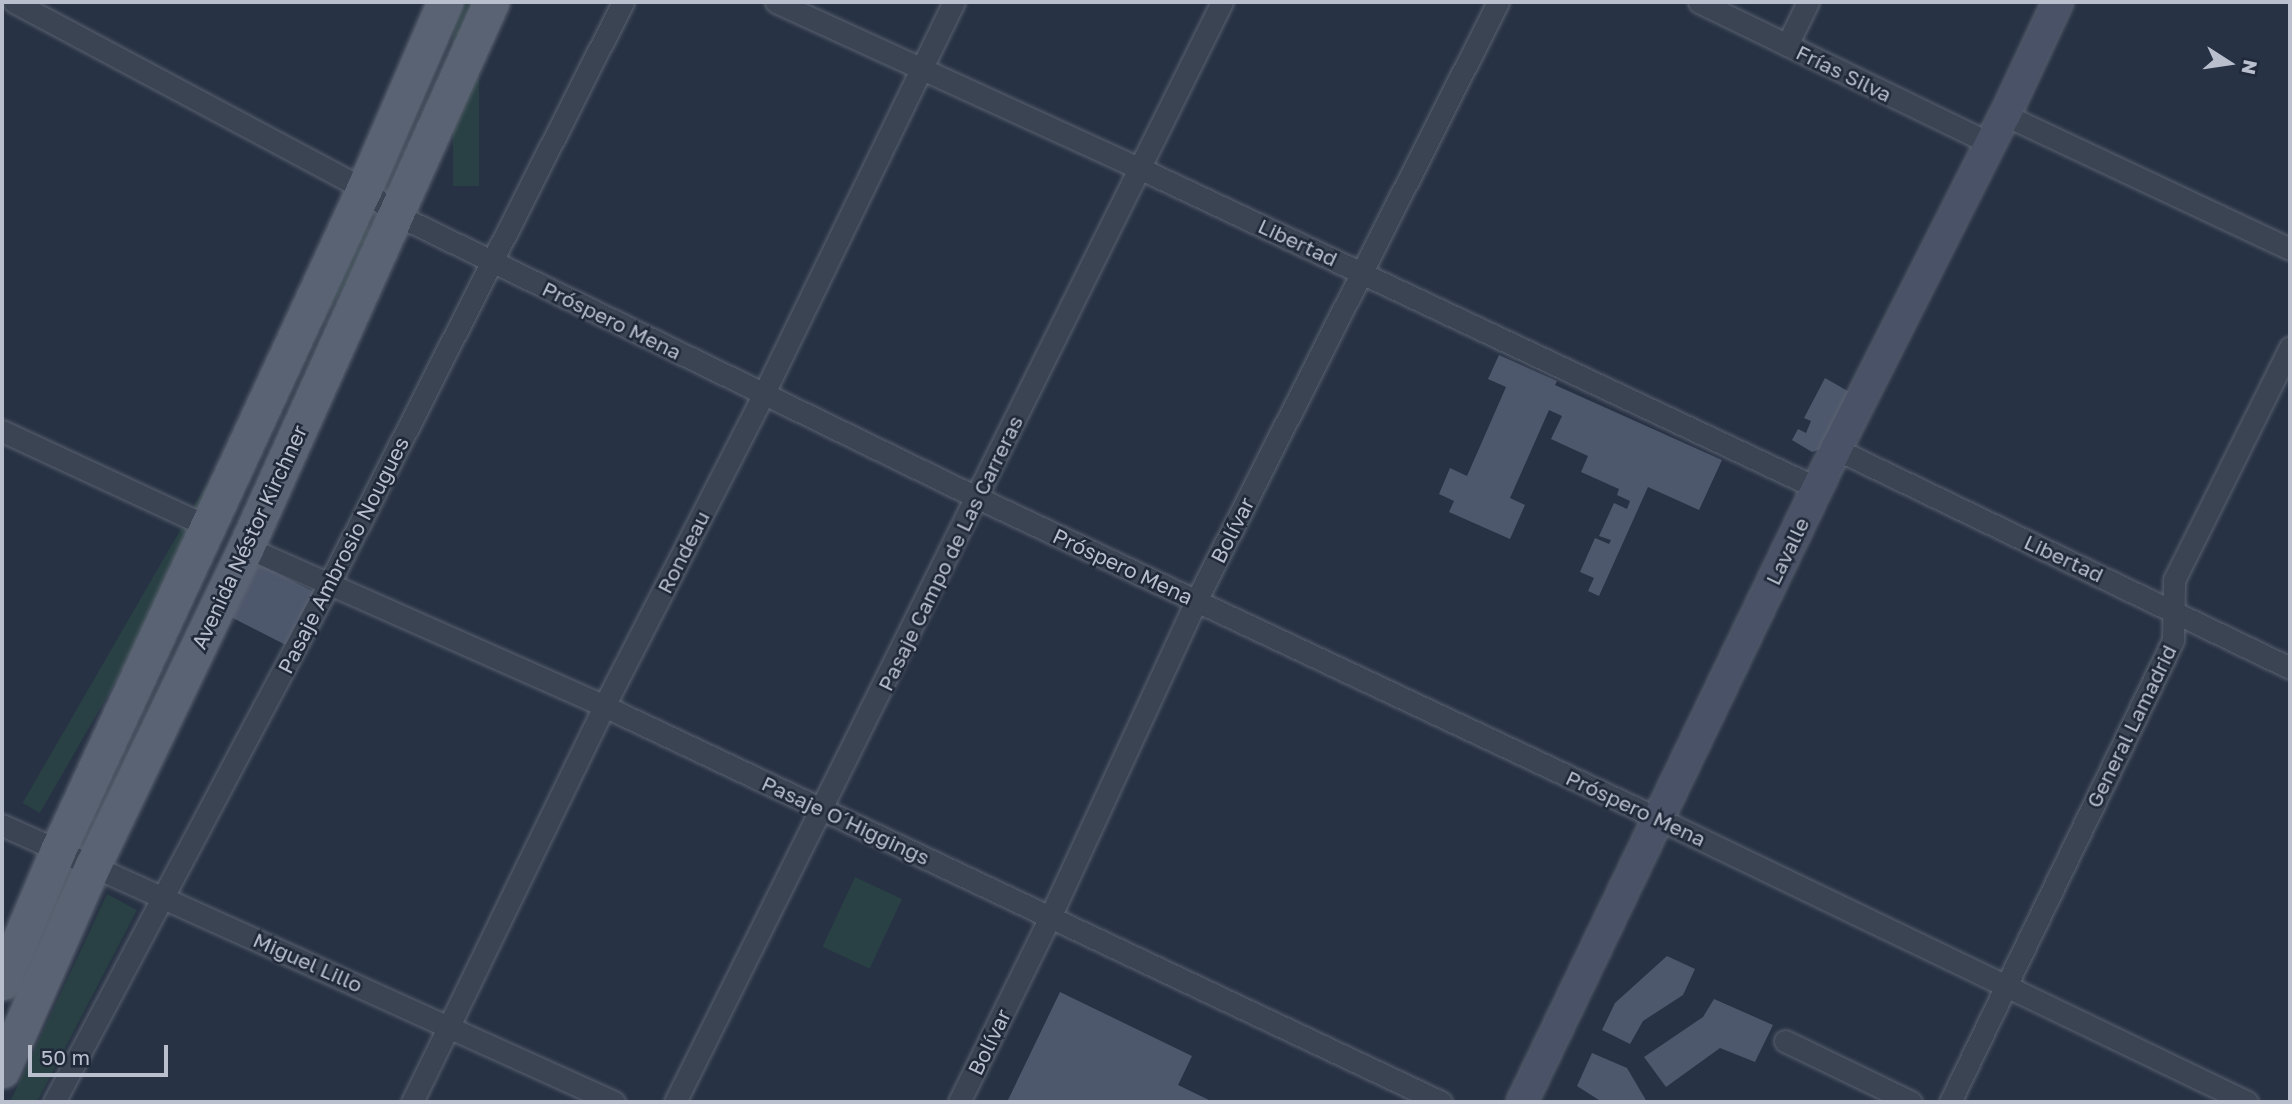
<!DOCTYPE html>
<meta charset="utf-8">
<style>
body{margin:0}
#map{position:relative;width:2292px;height:1104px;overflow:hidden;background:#273244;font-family:"Golos Text",sans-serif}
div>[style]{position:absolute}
.green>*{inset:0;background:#294044;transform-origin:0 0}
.building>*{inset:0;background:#4e586d;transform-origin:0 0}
.roads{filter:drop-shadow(0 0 2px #5a6270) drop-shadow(0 0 2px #5a6270)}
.street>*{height:21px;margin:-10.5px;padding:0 10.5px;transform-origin:10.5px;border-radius:10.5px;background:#3b4453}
.secondary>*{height:30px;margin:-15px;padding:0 15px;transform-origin:15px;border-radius:15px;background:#495266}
.primary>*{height:35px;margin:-17.5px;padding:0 17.5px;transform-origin:17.5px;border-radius:17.5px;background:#596373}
span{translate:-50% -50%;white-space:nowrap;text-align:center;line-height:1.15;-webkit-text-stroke:5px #202939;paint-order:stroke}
.street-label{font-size:21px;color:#b9bfcd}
.frame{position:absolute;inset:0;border:4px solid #b9bfcd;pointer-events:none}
.north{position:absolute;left:2194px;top:28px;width:70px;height:70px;-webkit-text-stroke:5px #202939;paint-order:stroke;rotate:102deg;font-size:19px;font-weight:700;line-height:28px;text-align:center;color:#b9bfcd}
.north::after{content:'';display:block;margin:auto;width:24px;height:32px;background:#b9bfcd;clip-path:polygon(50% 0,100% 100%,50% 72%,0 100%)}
.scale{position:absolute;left:28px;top:1045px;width:140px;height:32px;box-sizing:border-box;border:4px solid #b9bfcd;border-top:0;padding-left:9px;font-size:21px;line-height:24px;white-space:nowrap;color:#b9bfcd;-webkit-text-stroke:5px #202939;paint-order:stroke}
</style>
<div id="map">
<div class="green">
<div style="left:453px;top:2px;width:26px;height:184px"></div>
<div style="left:358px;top:222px;width:20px;height:671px;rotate:30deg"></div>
<div style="left:855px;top:877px;width:52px;height:77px;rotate:25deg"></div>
<div style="clip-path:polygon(107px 894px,137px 910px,37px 1102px,10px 1102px)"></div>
</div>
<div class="building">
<div style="clip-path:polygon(1499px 355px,1557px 381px,1555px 385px,1722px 460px,1699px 510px,1648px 487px,1599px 596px,1588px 591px,1594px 578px,1580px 572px,1595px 538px,1609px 544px,1611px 540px,1599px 536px,1614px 503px,1627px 509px,1630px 501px,1617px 495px,1619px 489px,1581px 472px,1588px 456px,1551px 439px,1562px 416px,1549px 410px,1510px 498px,1525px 505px,1510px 539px,1449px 512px,1454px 501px,1439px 494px,1450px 468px,1467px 476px,1506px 387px,1488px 379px)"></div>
<div style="clip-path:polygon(1825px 378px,1853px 394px,1827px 447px,1812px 452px,1792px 440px,1798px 429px,1806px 433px,1811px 421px,1804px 418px)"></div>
<div style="left:257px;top:563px;width:65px;height:60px;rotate:27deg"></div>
<div style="clip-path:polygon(1667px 956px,1695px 969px,1683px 995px,1643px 1021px,1630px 1044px,1602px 1030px,1615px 1003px)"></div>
<div style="clip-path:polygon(1060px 992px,1192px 1056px,1178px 1085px,1209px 1100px,1208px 1102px,1007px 1102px)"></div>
<div style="clip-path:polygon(1714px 999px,1773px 1025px,1755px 1062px,1720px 1048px,1666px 1087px,1644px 1057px,1703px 1017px)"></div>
<div style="clip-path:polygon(1592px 1053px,1627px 1068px,1647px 1102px,1602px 1102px,1577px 1086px)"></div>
</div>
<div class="roads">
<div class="street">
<div style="left:14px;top:2px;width:397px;rotate:28.1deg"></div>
<div style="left:364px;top:189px;width:42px;rotate:38.2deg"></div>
<div style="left:397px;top:215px;width:646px;rotate:25.97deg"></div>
<div style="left:978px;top:498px;width:751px;rotate:25.23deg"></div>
<div style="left:1657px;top:818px;width:655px;rotate:25.7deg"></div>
<div style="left:776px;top:2px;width:399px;rotate:24.6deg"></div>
<div style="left:1139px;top:168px;width:750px;rotate:25.27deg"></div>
<div style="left:1699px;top:2px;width:323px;rotate:25.9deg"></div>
<div style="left:1787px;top:45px;width:48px;rotate:-64deg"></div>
<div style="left:2005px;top:115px;width:315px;rotate:25.2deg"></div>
<div style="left:2px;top:431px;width:226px;rotate:24.9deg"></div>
<div style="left:1836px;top:449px;width:504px;rotate:25.75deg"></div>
<div style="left:246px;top:547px;width:392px;rotate:23.9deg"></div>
<div style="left:604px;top:706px;width:926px;rotate:25.32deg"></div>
<div style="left:2px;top:825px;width:672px;rotate:24.35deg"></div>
<div style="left:1785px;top:1041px;width:140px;rotate:25.8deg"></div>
<div style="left:54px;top:1102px;width:586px;rotate:-62.04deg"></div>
<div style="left:329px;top:584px;width:652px;rotate:-63.2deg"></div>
<div style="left:412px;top:1102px;width:440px;rotate:-64.1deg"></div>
<div style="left:604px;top:706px;width:349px;rotate:-62.9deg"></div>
<div style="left:763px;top:395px;width:437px;rotate:-64.1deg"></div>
<div style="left:675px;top:1102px;width:1228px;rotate:-63.56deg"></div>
<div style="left:959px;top:1102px;width:206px;rotate:-63.8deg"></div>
<div style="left:1050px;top:917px;width:348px;rotate:-65.2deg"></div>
<div style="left:1196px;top:601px;width:671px;rotate:-63.24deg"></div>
<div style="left:1950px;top:1102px;width:513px;rotate:-64.23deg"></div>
<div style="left:2173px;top:640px;width:60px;rotate:-89deg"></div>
<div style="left:2174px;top:580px;width:260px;rotate:-63.5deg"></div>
</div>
<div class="secondary">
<div style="left:1522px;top:1102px;width:725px;rotate:-64.32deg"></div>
<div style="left:1836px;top:449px;width:374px;rotate:-63.2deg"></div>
<div style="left:2005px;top:115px;width:125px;rotate:-64.9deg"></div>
</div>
<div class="primary">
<div style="left:2px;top:982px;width:143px;rotate:-67deg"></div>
<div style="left:58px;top:850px;width:728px;rotate:-65.16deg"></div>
<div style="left:364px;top:189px;width:204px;rotate:-66.6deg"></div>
<div style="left:2px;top:1070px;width:224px;rotate:-66.1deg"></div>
<div style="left:93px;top:865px;width:353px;rotate:-64.3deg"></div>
<div style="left:246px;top:547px;width:598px;rotate:-65.79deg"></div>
</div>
</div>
<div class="street-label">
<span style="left:1844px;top:73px;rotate:26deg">Frías Silva</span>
<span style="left:1298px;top:242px;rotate:25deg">Libertad</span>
<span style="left:612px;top:320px;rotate:26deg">Próspero Mena</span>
<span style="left:1232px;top:530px;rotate:-63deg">Bolívar</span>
<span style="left:249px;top:537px;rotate:-65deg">Avenida Néstor Kirchner</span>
<span style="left:1787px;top:551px;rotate:-64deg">Lavalle</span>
<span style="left:683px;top:552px;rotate:-63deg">Rondeau</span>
<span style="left:950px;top:553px;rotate:-64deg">Pasaje Campo de Las Carreras</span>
<span style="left:343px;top:555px;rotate:-63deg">Pasaje Ambrosio Nougues</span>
<span style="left:2064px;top:558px;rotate:25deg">Libertad</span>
<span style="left:1123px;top:566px;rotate:25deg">Próspero Mena</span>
<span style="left:2131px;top:726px;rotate:-64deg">General Lamadrid</span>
<span style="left:1636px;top:808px;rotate:25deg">Próspero Mena</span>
<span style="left:846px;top:820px;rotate:25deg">Pasaje O´Higgings</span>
<span style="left:308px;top:962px;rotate:24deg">Miguel Lillo</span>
<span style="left:989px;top:1042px;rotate:-64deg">Bolívar</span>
</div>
<div class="frame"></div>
<div class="north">N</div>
<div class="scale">50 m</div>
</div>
